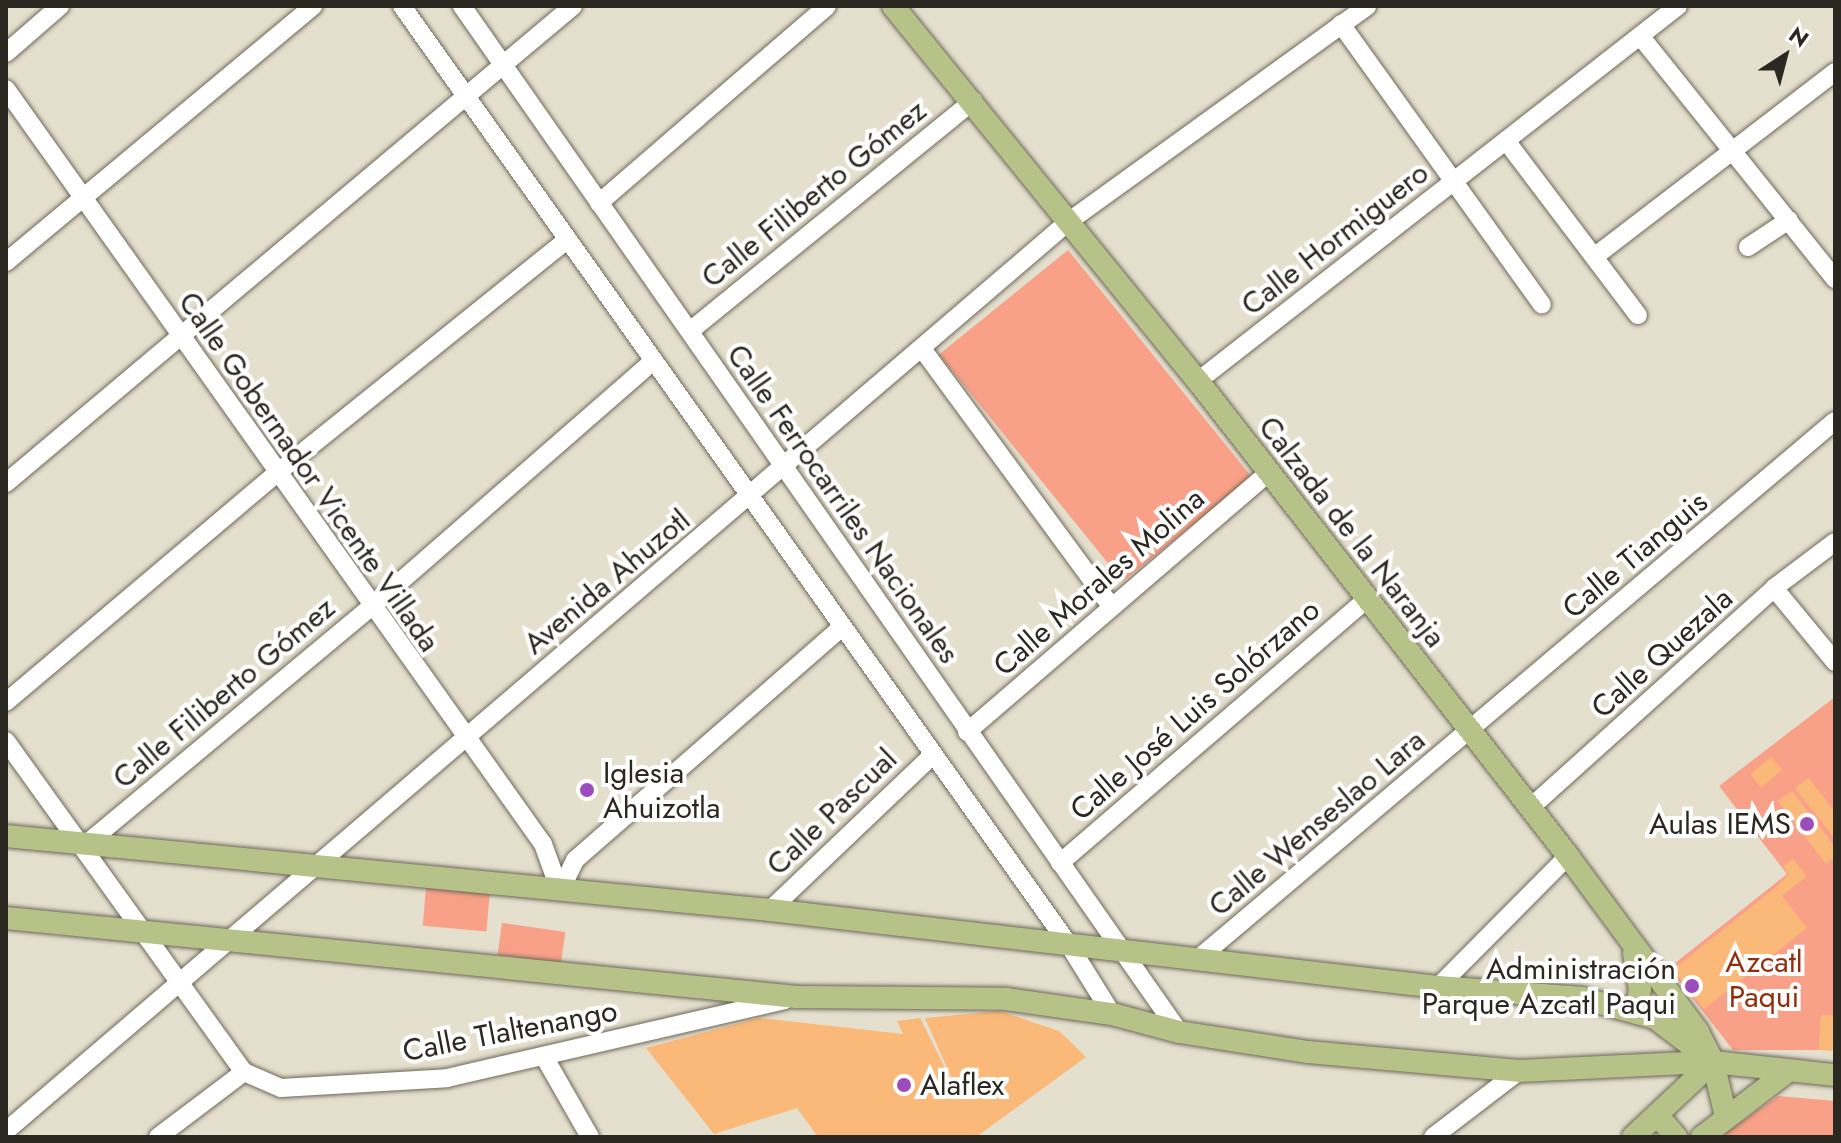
<!DOCTYPE html>
<meta charset="utf-8">
<style>
body{margin:0}
#map{position:relative;width:1841px;height:1143px;overflow:hidden;background:#e5dfce;font-family:Jost,sans-serif}
div>[style]{position:absolute}
.green>*{inset:0;background:#f9a188;transform-origin:0 0}
.building>*{inset:0;background:#fbb979;transform-origin:0 0}
.roads{filter:drop-shadow(0 0 2px #6d6858) drop-shadow(0 0 2px #6d6858)}
.minor>*{height:18px;margin:-9px;padding:0 9px;transform-origin:9px;border-radius:9px;background:#fff}
.major>*{height:22px;margin:-11px;padding:0 11px;transform-origin:11px;border-radius:11px;background:#b6c288}
.dots>*{width:22px;height:22px;translate:-50% -50%;box-sizing:border-box;border:4px solid #fff;border-radius:50%}
span{translate:-50% -50%;white-space:nowrap;text-align:center;line-height:1.15;-webkit-text-stroke:8px #fff;paint-order:stroke}
.street-label{font-size:30px;color:#2a2821}
.poi-label{font-size:30px;color:#2a2821}
.left{translate:0 -50%;text-align:left}
.right{translate:-100% -50%;text-align:right}
.park-label{font-size:30px;color:#922e0c}
.frame{position:absolute;inset:0;border:8px solid #2a2821;pointer-events:none}
.north{position:absolute;left:1745px;top:16px;width:80px;height:80px;-webkit-text-stroke:6px #fff;paint-order:stroke;rotate:36deg;font-size:22px;font-weight:700;line-height:32px;text-align:center;color:#2a2821}
.north::after{content:'';display:block;margin:auto;width:28px;height:36px;background:#2a2821;clip-path:polygon(50% 0,100% 100%,50% 72%,0 100%)}
</style>
<div id="map">
<div class="green">
<div style="left:1068px;top:250px;width:292px;height:166px;rotate:51deg"></div>
<div style="clip-path:polygon(1835px 697px,1835px 1016px,1821px 1015px,1820px 1050px,1733px 1050px,1669px 968px,1787px 874px,1719px 786px)"></div>
<div style="left:426px;top:888px;width:64px;height:38px;rotate:5deg"></div>
<div style="left:502px;top:923px;width:64px;height:32px;rotate:8deg"></div>
<div style="clip-path:polygon(1778px 1096px,1835px 1101px,1835px 1137px,1720px 1137px)"></div>
</div>
<div class="building">
<div style="left:1771px;top:757px;width:17px;height:27px;rotate:50deg"></div>
<div style="clip-path:polygon(1809px 778px,1835px 812px,1835px 839px,1795px 788px)"></div>
<div style="clip-path:polygon(1792px 791px,1835px 847px,1835px 857px,1826px 864px,1778px 801px)"></div>
<div style="clip-path:polygon(1793px 859px,1807px 876px,1782px 896px,1807px 928px,1704px 1009px,1673px 970px,1776px 887px,1789px 874px,1783px 866px)"></div>
<div style="clip-path:polygon(1000px 1011px,1059px 1031px,1086px 1057px,976px 1137px,818px 1137px,797px 1108px,714px 1134px,646px 1048px,759px 1018px,903px 1034px,897px 1021px,920px 1018px,963px 1104px,925px 1018px)"></div>
<div style="left:1821px;top:1015px;width:14px;height:35px;rotate:4deg"></div>
</div>
<div class="roads">
<div class="minor">
<div style="left:402px;top:6px;width:1152px;rotate:54.61deg"></div>
<div style="left:1069px;top:945px;width:81px;rotate:58.1deg"></div>
<div style="left:462px;top:6px;width:1252px;rotate:55.05deg"></div>
<div style="left:1341px;top:24px;width:345px;rotate:54.4deg"></div>
<div style="left:1641px;top:37px;width:310px;rotate:51.3deg"></div>
<div style="left:6px;top:53px;width:72px;rotate:-41deg"></div>
<div style="left:6px;top:89px;width:926px;rotate:54.58deg"></div>
<div style="left:543px;top:844px;width:50px;rotate:70.1deg"></div>
<div style="left:1507px;top:142px;width:217px;rotate:52.9deg"></div>
<div style="left:599px;top:203px;width:301px;rotate:-40.8deg"></div>
<div style="left:1748px;top:247px;width:49px;rotate:-33.4deg"></div>
<div style="left:1594px;top:257px;width:304px;rotate:-37.5deg"></div>
<div style="left:6px;top:262px;width:400px;rotate:-39.8deg"></div>
<div style="left:690px;top:331px;width:365px;rotate:-39.1deg"></div>
<div style="left:923px;top:350px;width:319px;rotate:53.7deg"></div>
<div style="left:1198px;top:381px;width:609px;rotate:-38deg"></div>
<div style="left:6px;top:483px;width:741px;rotate:-40.07deg"></div>
<div style="left:1774px;top:588px;width:96px;rotate:50.5deg"></div>
<div style="left:6px;top:702px;width:355px;rotate:-40.2deg"></div>
<div style="left:277px;top:473px;width:372px;rotate:-38.8deg"></div>
<div style="left:967px;top:732px;width:396px;rotate:-40.7deg"></div>
<div style="left:6px;top:741px;width:408px;rotate:54.3deg"></div>
<div style="left:1530px;top:808px;width:329px;rotate:-42deg"></div>
<div style="left:1774px;top:588px;width:76px;rotate:-37deg"></div>
<div style="left:84px;top:846px;width:372px;rotate:-39.8deg"></div>
<div style="left:370px;top:608px;width:376px;rotate:-41.1deg"></div>
<div style="left:1060px;top:863px;width:403px;rotate:-40.7deg"></div>
<div style="left:560px;top:891px;width:34px;rotate:-64deg"></div>
<div style="left:575px;top:860px;width:354px;rotate:-41.1deg"></div>
<div style="left:770px;top:910px;width:225px;rotate:-43.6deg"></div>
<div style="left:1199px;top:958px;width:832px;rotate:-40.18deg"></div>
<div style="left:1438px;top:987px;width:185px;rotate:-45.2deg"></div>
<div style="left:545px;top:1058px;width:91px;rotate:60.3deg"></div>
<div style="left:244px;top:1072px;width:40px;rotate:23.4deg"></div>
<div style="left:281px;top:1088px;width:166px;rotate:-3.4deg"></div>
<div style="left:447px;top:1078px;width:347px;rotate:-13deg"></div>
<div style="left:6px;top:1131px;width:1398px;rotate:-40.56deg"></div>
<div style="left:1068px;top:222px;width:369px;rotate:-35.8deg"></div>
<div style="left:158px;top:1137px;width:108px;rotate:-37.1deg"></div>
<div style="left:1433px;top:1137px;width:108px;rotate:-37.5deg"></div>
</div>
<div class="major">
<div style="left:893px;top:6px;width:483px;rotate:50.9deg"></div>
<div style="left:1198px;top:381px;width:602px;rotate:52.08deg"></div>
<div style="left:1568px;top:856px;width:219px;rotate:53.5deg"></div>
<div style="left:1698px;top:1032px;width:34px;rotate:63deg"></div>
<div style="left:1713px;top:1062px;width:57px;rotate:76.7deg"></div>
<div style="left:6px;top:836px;width:768px;rotate:5.53deg"></div>
<div style="left:770px;top:910px;width:672px;rotate:6.58deg"></div>
<div style="left:1438px;top:987px;width:144px;rotate:4.4deg"></div>
<div style="left:1582px;top:998px;width:76px;rotate:15.3deg"></div>
<div style="left:1655px;top:1018px;width:73px;rotate:37.2deg"></div>
<div style="left:6px;top:918px;width:795px;rotate:5.7deg"></div>
<div style="left:797px;top:997px;width:209px;rotate:0.5deg"></div>
<div style="left:1006px;top:999px;width:107px;rotate:8.1deg"></div>
<div style="left:1112px;top:1014px;width:69px;rotate:15deg"></div>
<div style="left:1179px;top:1032px;width:131px;rotate:8.8deg"></div>
<div style="left:1308px;top:1052px;width:212px;rotate:5.1deg"></div>
<div style="left:1519px;top:1071px;width:194px;rotate:-2.7deg"></div>
<div style="left:1713px;top:1062px;width:123px;rotate:6.1deg"></div>
<div style="left:1634px;top:953px;width:36px;rotate:81deg"></div>
<div style="left:1640px;top:989px;width:24px;rotate:99deg"></div>
<div style="left:1658px;top:1116px;width:28px;rotate:49deg"></div>
<div style="left:1633px;top:1137px;width:110px;rotate:-43.2deg"></div>
<div style="left:1702px;top:1137px;width:108px;rotate:-37.5deg"></div>
</div>
</div>
<div class="dots">
<div style="left:587px;top:790px;background:#9b4dbe"></div>
<div style="left:1807px;top:824px;background:#9b4dbe"></div>
<div style="left:1692px;top:986px;background:#9b4dbe"></div>
<div style="left:904px;top:1085px;background:#9b4dbe"></div>
</div>
<div class="street-label">
<span style="left:814px;top:194px;rotate:-39deg">Calle Filiberto Gómez</span>
<span style="left:1335px;top:239px;rotate:-38deg">Calle Hormiguero</span>
<span style="left:309px;top:472px;rotate:55deg">Calle Gobernador Vicente Villada</span>
<span style="left:843px;top:504px;rotate:55deg">Calle Ferrocarriles Nacionales</span>
<span style="left:1352px;top:532px;rotate:52deg">Calzada de la Naranja</span>
<span style="left:1635px;top:555px;rotate:-40deg">Calle Tianguis</span>
<span style="left:607px;top:582px;rotate:-40deg">Avenida Ahuzotl</span>
<span style="left:1099px;top:582px;rotate:-41deg">Calle Morales Molina</span>
<span style="left:1662px;top:653px;rotate:-42deg">Calle Quezala</span>
<span style="left:224px;top:693px;rotate:-40deg">Calle Filiberto Gómez</span>
<span style="left:1195px;top:710px;rotate:-41deg">Calle José Luis Solórzano</span>
<span style="left:832px;top:812px;rotate:-44deg">Calle Pascual</span>
<span style="left:1317px;top:823px;rotate:-40deg">Calle Wenseslao Lara</span>
<span style="left:510px;top:1031px;rotate:-11deg">Calle Tlaltenango</span>
</div>
<div class="poi-label">
<span class="left" style="left:603px;top:790px">Iglesia<br>Ahuizotla</span>
<span class="right" style="left:1791px;top:824px">Aulas IEMS</span>
<span class="right" style="left:1676px;top:986px">Administración<br>Parque Azcatl Paqui</span>
<span class="left" style="left:920px;top:1085px">Alaflex</span>
</div>
<div class="park-label">
<span style="left:1764px;top:979px">Azcatl<br>Paqui</span>
</div>
<div class="frame"></div>
<div class="north">N</div>
</div>
